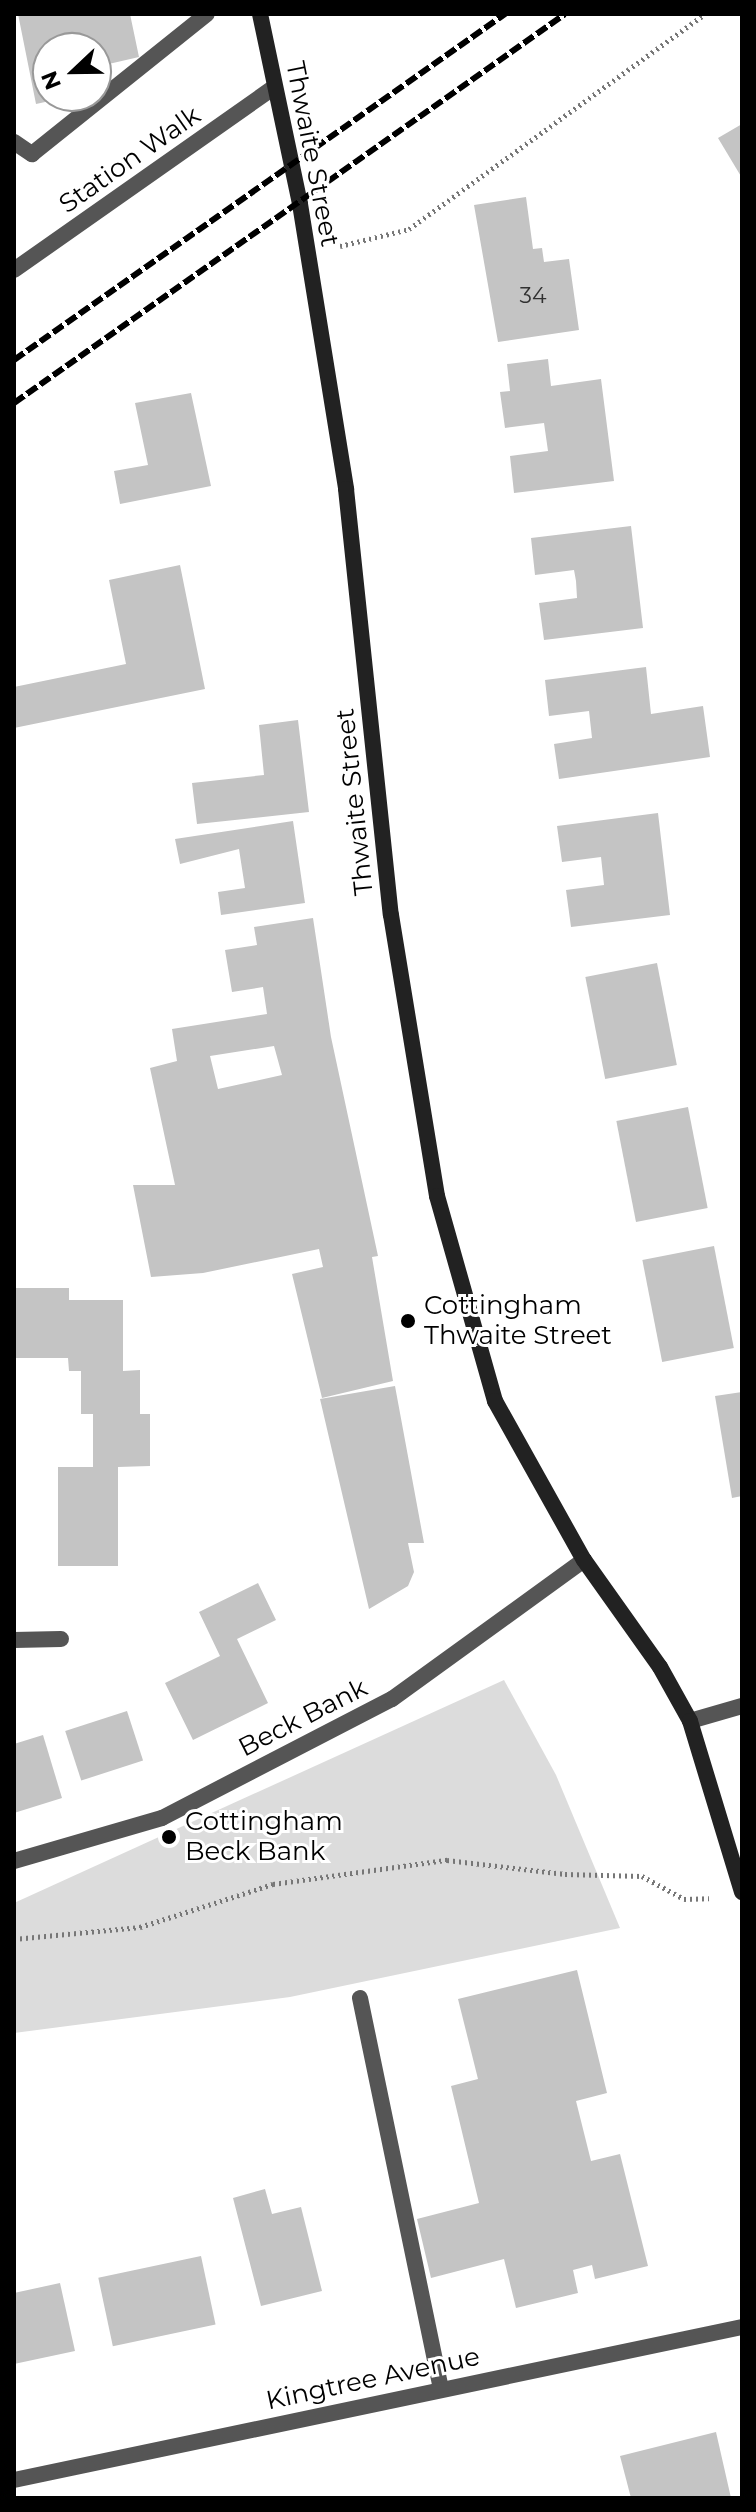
<!DOCTYPE html>
<style>
body{margin:0}
#map{position:relative;width:756px;height:2512px;overflow:hidden;background:#fff;font-family:Montserrat,sans-serif}
div>[style]{position:absolute}
.green>*{inset:0;background:#dcdcdc}
.building>*{inset:0;background:#c4c4c4;transform-origin:0 0}
.path>*{height:5px;margin-top:-2.5px;transform-origin:0;background:repeating-linear-gradient(90deg,#777 0 2px,transparent 0 6px)}
.service>*{height:16px;margin:-8px;padding:0 8px;transform-origin:8px;border-radius:8px;background:#555}
.minor>*{height:16px;margin:-8px;padding:0 8px;transform-origin:8px;border-radius:8px;background:#555}
.secondary>*{height:16px;margin:-8px;padding:0 8px;transform-origin:8px;border-radius:8px;background:#222}
.rail>*{height:6px;margin-top:-3px;transform-origin:0;background:repeating-linear-gradient(90deg,#000 0 12px,transparent 0 16px)}
.dots>*{width:22px;height:22px;translate:-50% -50%;box-sizing:border-box;border:4px solid #fff;border-radius:50%}
span{translate:-50% -50%;white-space:nowrap;text-align:center;line-height:1.15;-webkit-text-stroke:6px #fff;paint-order:stroke}
.number-label{font-size:22px;color:#313131}
.number-label span{-webkit-text-stroke-width:0}
.street-label{font-size:26px;color:#000}
.poi-label{font-size:26px;color:#000}
.left{translate:0 -50%;text-align:left}
.frame{position:absolute;inset:0;border:16px solid #000;pointer-events:none}
.north{position:absolute;left:32px;top:32px;width:80px;height:80px;box-sizing:border-box;background:#fff;border:2px solid #999;border-radius:50%;rotate:248deg;font-size:22px;font-weight:700;line-height:32px;text-align:center;color:#000}
.north::after{content:'';display:block;margin:auto;width:28px;height:36px;background:#000;clip-path:polygon(50% 0,100% 100%,50% 72%,0 100%)}
</style>
<div id="map">
<div class="green">
<div style="clip-path:polygon(504px 1680px,556px 1775px,620px 1928px,290px 1997px,14px 2033px,14px 1903px)"></div>
</div>
<div class="building">
<div style="clip-path:polygon(18px 14px,130px 14px,139px 57px,100px 66px,105px 90px,96px 92px,96px 48px,48px 48px,48px 96px,68px 97px,36px 104px)"></div>
<div style="clip-path:polygon(742px 124px,742px 178px,718px 138px)"></div>
<div style="clip-path:polygon(526px 197px,533px 249px,542px 248px,544px 262px,569px 259px,579px 330px,498px 342px,474px 205px)"></div>
<div style="clip-path:polygon(548px 359px,551px 386px,601px 379px,614px 481px,514px 493px,510px 456px,548px 451px,544px 423px,505px 428px,500px 392px,510px 391px,507px 364px)"></div>
<div style="clip-path:polygon(191px 393px,211px 486px,120px 504px,114px 471px,148px 465px,135px 403px)"></div>
<div style="clip-path:polygon(631px 526px,643px 628px,544px 640px,539px 603px,577px 598px,576px 581px,574px 570px,535px 575px,531px 538px)"></div>
<div style="clip-path:polygon(180px 565px,205px 689px,14px 728px,14px 687px,126px 664px,109px 580px)"></div>
<div style="clip-path:polygon(646px 667px,651px 714px,703px 706px,710px 757px,559px 779px,554px 744px,592px 738px,589px 711px,549px 716px,545px 680px)"></div>
<div style="clip-path:polygon(298px 720px,309px 812px,197px 824px,192px 783px,264px 775px,259px 725px)"></div>
<div style="clip-path:polygon(658px 813px,670px 915px,571px 927px,566px 890px,604px 885px,601px 857px,562px 862px,557px 826px)"></div>
<div style="clip-path:polygon(293px 821px,305px 903px,221px 915px,218px 892px,245px 888px,239px 849px,180px 864px,175px 839px)"></div>
<div style="clip-path:polygon(evenodd,313px 918px,331px 1037px,378px 1256px,372px 1257px,393px 1381px,322px 1398px,292px 1274px,323px 1267px,319px 1249px,203px 1273px,151px 1277px,133px 1185px,175px 1185px,150px 1068px,177px 1061px,172px 1029px,267px 1014px,263px 987px,232px 992px,225px 950px,257px 945px,254px 927px,313px 918px,274px 1046px,282px 1075px,218px 1089px,210px 1056px,274px 1046px)"></div>
<div style="left:657px;top:963px;width:104px;height:73px;rotate:79deg"></div>
<div style="left:688px;top:1107px;width:103px;height:73px;rotate:79deg"></div>
<div style="left:714px;top:1246px;width:104px;height:73px;rotate:79deg"></div>
<div style="clip-path:polygon(14px 1288px,69px 1288px,69px 1300px,123px 1300px,123px 1371px,140px 1370px,140px 1414px,150px 1414px,150px 1466px,118px 1467px,118px 1566px,58px 1566px,58px 1467px,93px 1467px,93px 1414px,81px 1414px,81px 1371px,69px 1371px,68px 1358px,14px 1358px)"></div>
<div style="clip-path:polygon(395px 1386px,424px 1543px,408px 1543px,414px 1572px,408px 1586px,369px 1609px,320px 1399px)"></div>
<div style="clip-path:polygon(742px 1392px,742px 1496px,732px 1498px,715px 1396px)"></div>
<div style="clip-path:polygon(258px 1583px,276px 1620px,237px 1639px,268px 1703px,193px 1740px,165px 1683px,220px 1656px,199px 1612px)"></div>
<div style="left:127px;top:1711px;width:52px;height:65px;rotate:72deg"></div>
<div style="clip-path:polygon(43px 1735px,62px 1798px,14px 1813px,14px 1744px)"></div>
<div style="clip-path:polygon(577px 1970px,607px 2093px,576px 2101px,591px 2161px,620px 2154px,648px 2266px,595px 2279px,592px 2265px,573px 2270px,578px 2293px,516px 2308px,504px 2259px,431px 2278px,417px 2219px,479px 2203px,451px 2086px,478px 2079px,458px 1999px)"></div>
<div style="clip-path:polygon(265px 2189px,272px 2214px,301px 2207px,322px 2291px,261px 2306px,233px 2198px)"></div>
<div style="left:201px;top:2256px;width:70px;height:105px;rotate:78deg"></div>
<div style="clip-path:polygon(60px 2283px,75px 2351px,14px 2364px,14px 2293px)"></div>
<div style="clip-path:polygon(716px 2432px,731px 2498px,631px 2498px,620px 2456px)"></div>
</div>
<div class="path">
<div style="left:340px;top:246px;width:71px;rotate:-13.8deg"></div>
<div style="left:409px;top:229px;width:366px;rotate:-36deg"></div>
<div style="left:14px;top:1939px;width:127px;rotate:-5.4deg"></div>
<div style="left:140px;top:1927px;width:140px;rotate:-17.9deg"></div>
<div style="left:273px;top:1884px;width:176px;rotate:-7.9deg"></div>
<div style="left:447px;top:1860px;width:119px;rotate:6.8deg"></div>
<div style="left:565px;top:1874px;width:77px;rotate:1.5deg"></div>
<div style="left:642px;top:1876px;width:48px;rotate:28.7deg"></div>
<div style="left:684px;top:1899px;width:25px;rotate:-2deg"></div>
</div>
<div class="service">
<div style="left:14px;top:142px;width:22px;rotate:34deg"></div>
<div style="left:32px;top:154px;width:224px;rotate:-38.7deg"></div>
<div style="left:360px;top:1998px;width:399px;rotate:78.3deg"></div>
</div>
<div class="minor">
<div style="left:14px;top:270px;width:318px;rotate:-35.1deg"></div>
<div style="left:14px;top:1640px;width:47px;rotate:-1.2deg"></div>
<div style="left:690px;top:1721px;width:54px;rotate:-16.1deg"></div>
<div style="left:14px;top:1861px;width:154px;rotate:-16.2deg"></div>
<div style="left:162px;top:1818px;width:259px;rotate:-27.4deg"></div>
<div style="left:392px;top:1699px;width:237px;rotate:-35.9deg"></div>
<div style="left:14px;top:2480px;width:744px;rotate:-11.87deg"></div>
</div>
<div class="secondary">
<div style="left:260px;top:14px;width:194px;rotate:78.1deg"></div>
<div style="left:300px;top:204px;width:289px;rotate:80.8deg"></div>
<div style="left:346px;top:489px;width:428px;rotate:84deg"></div>
<div style="left:391px;top:915px;width:285px;rotate:80.7deg"></div>
<div style="left:437px;top:1196px;width:213px;rotate:74.2deg"></div>
<div style="left:495px;top:1401px;width:182px;rotate:60.8deg"></div>
<div style="left:584px;top:1560px;width:131px;rotate:54.6deg"></div>
<div style="left:660px;top:1667px;width:62px;rotate:60.9deg"></div>
<div style="left:690px;top:1721px;width:179px;rotate:73.1deg"></div>
</div>
<div class="rail">
<div style="left:14px;top:360px;width:601px;rotate:-35.17deg"></div>
<div style="left:14px;top:403px;width:674px;rotate:-35.22deg"></div>
</div>
<div class="dots">
<div style="left:408px;top:1321px;background:#000"></div>
<div style="left:169px;top:1837px;background:#000"></div>
</div>
<div class="number-label">
<span style="left:533px;top:296px">34</span>
</div>
<div class="street-label">
<span style="left:312px;top:154px;rotate:79deg">Thwaite Street</span>
<span style="left:130px;top:160px;rotate:-35deg">Station Walk</span>
<span style="left:355px;top:802px;rotate:-96deg">Thwaite Street</span>
<span style="left:303px;top:1718px;rotate:-27deg">Beck Bank</span>
<span style="left:373px;top:2379px;rotate:-12deg">Kingtree Avenue</span>
</div>
<div class="poi-label">
<span class="left" style="left:424px;top:1321px">Cottingham<br>Thwaite Street</span>
<span class="left" style="left:185px;top:1837px">Cottingham<br>Beck Bank</span>
</div>
<div class="frame"></div>
<div class="north">N</div>
</div>
